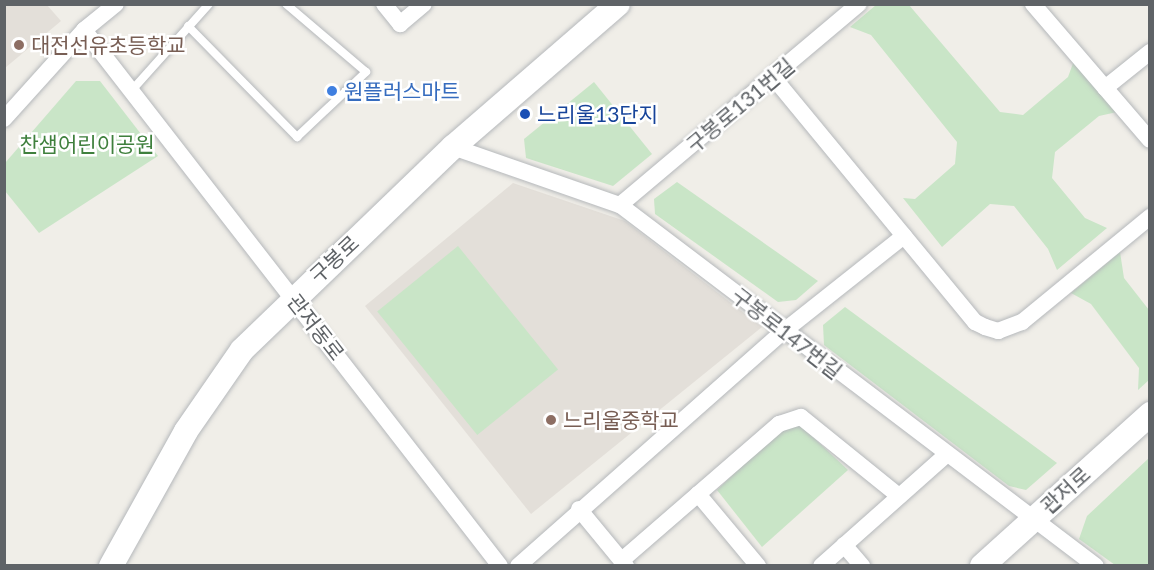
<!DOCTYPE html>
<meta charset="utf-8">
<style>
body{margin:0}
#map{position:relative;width:1154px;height:570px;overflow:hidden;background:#f0eee8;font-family:Lato,"Noto Sans KR",sans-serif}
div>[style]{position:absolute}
.education>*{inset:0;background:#e3dfd9}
.green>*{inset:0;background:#c9e5c7;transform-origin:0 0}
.roads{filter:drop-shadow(0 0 2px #b5b8bb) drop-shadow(0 0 2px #b5b8bb)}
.lane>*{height:8px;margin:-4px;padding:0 4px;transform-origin:4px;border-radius:4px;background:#fff}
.street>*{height:16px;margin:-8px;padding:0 8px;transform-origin:8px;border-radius:8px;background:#fff}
.secondary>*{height:24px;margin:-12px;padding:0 12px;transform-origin:12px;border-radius:12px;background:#fff}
.dots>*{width:16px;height:16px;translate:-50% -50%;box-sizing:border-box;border:3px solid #fff;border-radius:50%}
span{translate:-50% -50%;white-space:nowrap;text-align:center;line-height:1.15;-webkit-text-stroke:5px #fff;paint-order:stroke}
.education-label{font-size:21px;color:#785e54}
.left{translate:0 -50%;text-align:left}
.shop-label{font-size:21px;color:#366cbe}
.street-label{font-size:21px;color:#5f6367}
.transit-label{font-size:21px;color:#164399}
.park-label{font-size:21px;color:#3f803d}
.frame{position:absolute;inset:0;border:6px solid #5f6367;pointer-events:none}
</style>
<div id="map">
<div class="education">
<div style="clip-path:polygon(5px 4px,47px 5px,61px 21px,5px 68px)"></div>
<div style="clip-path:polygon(513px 183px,625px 221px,762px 327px,531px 514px,365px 306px)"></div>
</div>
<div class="green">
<div style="clip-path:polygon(876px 5px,909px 5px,1000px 112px,1023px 115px,1068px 77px,1075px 58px,1117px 112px,1099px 116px,1055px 152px,1052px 178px,1085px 218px,1107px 228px,1057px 270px,1048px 249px,1014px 206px,990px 204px,942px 247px,903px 198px,915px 199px,955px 164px,957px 142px,871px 35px,850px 27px)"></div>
<div style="clip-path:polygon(76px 81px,100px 81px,158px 156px,39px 233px,5px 191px,5px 163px)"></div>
<div style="clip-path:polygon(594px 82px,652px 154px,613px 186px,526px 158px,524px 139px)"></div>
<div style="clip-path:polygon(677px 182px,818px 281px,796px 300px,778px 302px,655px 214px,654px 199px)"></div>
<div style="left:458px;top:246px;width:159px;height:104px;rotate:51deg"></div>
<div style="clip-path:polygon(1120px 252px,1124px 278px,1149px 310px,1149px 380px,1138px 390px,1139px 368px,1091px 304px,1071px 293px)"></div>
<div style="clip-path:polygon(845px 307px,1057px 463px,1026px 490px,1009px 486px,824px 345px,823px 325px)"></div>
<div style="clip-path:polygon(799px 424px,848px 470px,762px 547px,717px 490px,781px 429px)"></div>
<div style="clip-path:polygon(1149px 458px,1149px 565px,1115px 565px,1079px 539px,1087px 516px)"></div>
</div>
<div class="roads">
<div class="lane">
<div style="left:188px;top:26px;width:156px;rotate:45.5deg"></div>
<div style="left:297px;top:137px;width:95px;rotate:-43.3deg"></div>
<div style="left:366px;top:72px;width:105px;rotate:-139.6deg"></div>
<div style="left:133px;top:89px;width:114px;rotate:-48.2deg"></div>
</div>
<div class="street">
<div style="left:384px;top:4px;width:26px;rotate:51deg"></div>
<div style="left:400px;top:24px;width:31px;rotate:-40deg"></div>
<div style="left:1033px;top:4px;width:179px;rotate:49.3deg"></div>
<div style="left:84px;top:30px;width:678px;rotate:52.18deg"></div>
<div style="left:773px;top:77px;width:318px;rotate:50.5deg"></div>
<div style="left:975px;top:322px;width:11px;rotate:27deg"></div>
<div style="left:985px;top:327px;width:14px;rotate:17deg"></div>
<div style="left:998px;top:331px;width:26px;rotate:-21deg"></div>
<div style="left:1022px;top:322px;width:166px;rotate:-39.4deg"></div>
<div style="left:1105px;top:88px;width:58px;rotate:-38.7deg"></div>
<div style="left:4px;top:119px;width:120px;rotate:-48deg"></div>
<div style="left:84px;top:30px;width:41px;rotate:-39.1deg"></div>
<div style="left:453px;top:147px;width:177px;rotate:19.2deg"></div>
<div style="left:620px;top:205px;width:597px;rotate:37.18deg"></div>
<div style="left:620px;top:205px;width:312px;rotate:-40.1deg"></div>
<div style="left:698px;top:494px;width:94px;rotate:50.2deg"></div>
<div style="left:579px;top:509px;width:74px;rotate:50.5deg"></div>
<div style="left:844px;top:545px;width:28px;rotate:49deg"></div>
<div style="left:622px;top:560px;width:208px;rotate:-40.9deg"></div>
<div style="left:779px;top:424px;width:23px;rotate:-18deg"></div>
<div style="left:801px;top:417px;width:126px;rotate:38.9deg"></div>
<div style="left:518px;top:566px;width:355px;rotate:-41.5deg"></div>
<div style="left:784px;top:331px;width:153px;rotate:-38.4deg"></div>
<div style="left:821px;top:566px;width:166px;rotate:-41.6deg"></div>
</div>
<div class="secondary">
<div style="left:111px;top:566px;width:154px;rotate:-60.9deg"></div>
<div style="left:186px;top:431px;width:98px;rotate:-55.3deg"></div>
<div style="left:242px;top:350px;width:293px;rotate:-43.9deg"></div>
<div style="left:453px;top:147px;width:218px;rotate:-40.9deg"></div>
<div style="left:982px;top:566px;width:227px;rotate:-42.1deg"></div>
</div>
</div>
<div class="dots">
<div style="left:19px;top:45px;background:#8d6e63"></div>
<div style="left:332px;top:91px;background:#3f7fe0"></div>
<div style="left:525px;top:114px;background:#1a4fb4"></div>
<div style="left:551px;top:420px;background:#8d6e63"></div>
</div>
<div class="education-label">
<span class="left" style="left:31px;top:45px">대전선유초등학교</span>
<span class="left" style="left:563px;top:420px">느리울중학교</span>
</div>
<div class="shop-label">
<span class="left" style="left:344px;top:91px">원플러스마트</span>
</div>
<div class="street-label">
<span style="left:740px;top:105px;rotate:-40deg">구봉로131번길</span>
<span style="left:334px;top:259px;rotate:-43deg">구봉로</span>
<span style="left:316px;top:327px;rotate:52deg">관저동로</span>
<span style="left:787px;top:333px;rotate:38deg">구봉로147번길</span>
<span style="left:1065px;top:490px;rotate:-42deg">관저로</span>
</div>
<div class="transit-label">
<span class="left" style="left:537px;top:114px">느리울13단지</span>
</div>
<div class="park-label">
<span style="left:87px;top:144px">찬샘어린이공원</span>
</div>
<div class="frame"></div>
</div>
